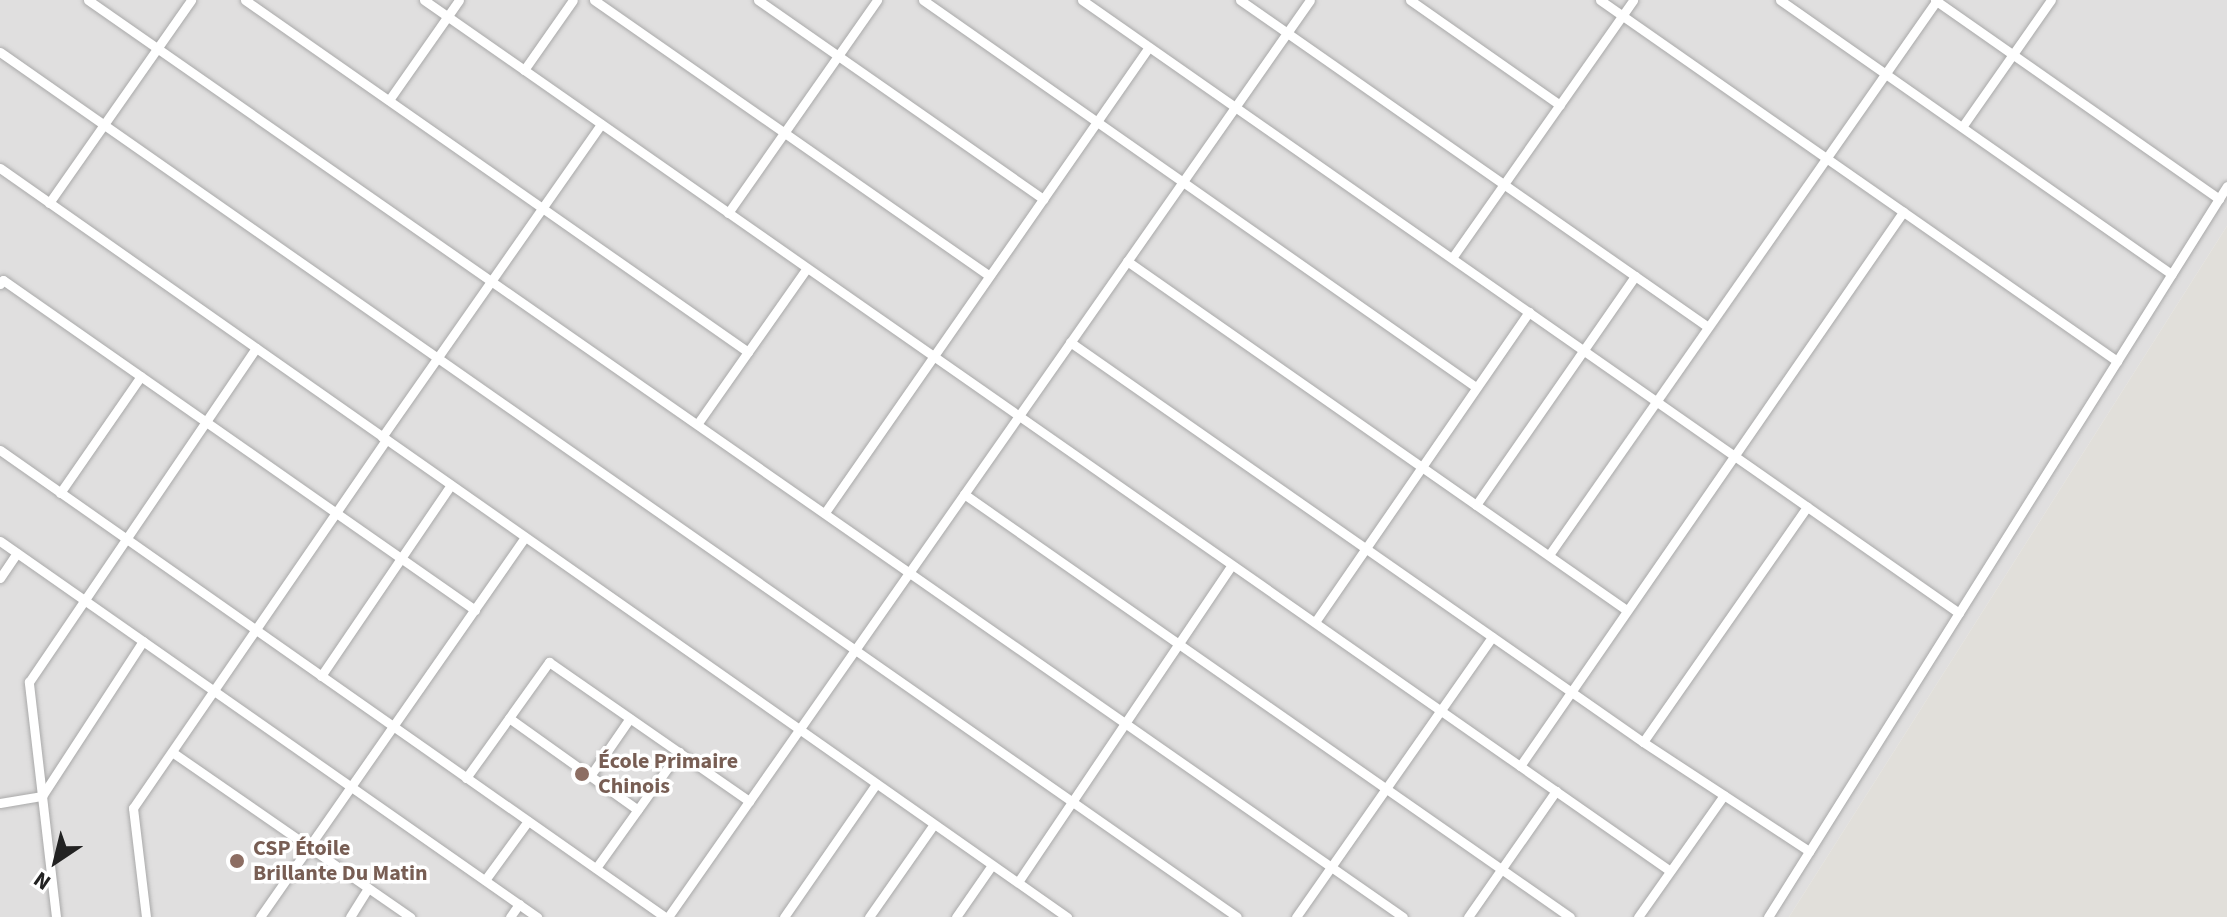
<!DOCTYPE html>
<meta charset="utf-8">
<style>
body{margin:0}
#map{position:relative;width:2227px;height:917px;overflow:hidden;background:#f2efe9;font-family:"Source Sans 3",sans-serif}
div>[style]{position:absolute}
.residential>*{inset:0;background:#e0dfdf}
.airport>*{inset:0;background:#e1dfda}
.roads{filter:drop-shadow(0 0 2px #a9a9a9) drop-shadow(0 0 2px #a9a9a9)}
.minor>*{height:9px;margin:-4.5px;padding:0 4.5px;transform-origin:4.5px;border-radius:4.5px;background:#fff}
.dots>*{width:22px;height:22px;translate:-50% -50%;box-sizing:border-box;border:4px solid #fff;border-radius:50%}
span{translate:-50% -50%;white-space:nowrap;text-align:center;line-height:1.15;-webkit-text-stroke:7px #fff;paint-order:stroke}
.education-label{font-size:22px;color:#785e54;font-weight:700}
.left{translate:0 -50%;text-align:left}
.north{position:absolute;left:16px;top:821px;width:80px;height:80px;-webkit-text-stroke:6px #fff;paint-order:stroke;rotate:215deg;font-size:22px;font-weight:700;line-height:32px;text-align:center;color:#222}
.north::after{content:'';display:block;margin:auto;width:28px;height:36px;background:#222;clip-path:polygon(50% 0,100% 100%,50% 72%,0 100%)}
</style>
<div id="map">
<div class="residential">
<div style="clip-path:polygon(0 0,2227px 0,2227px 226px,1789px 917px,0 917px)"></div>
</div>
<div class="airport">
<div style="clip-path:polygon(2227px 226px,2227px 917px,1789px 917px)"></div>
</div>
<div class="roads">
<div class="minor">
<div style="left:88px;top:0;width:1603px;rotate:34.89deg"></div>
<div style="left:245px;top:0;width:614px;rotate:34.98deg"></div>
<div style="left:424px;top:0;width:1520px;rotate:34.95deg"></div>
<div style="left:594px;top:0;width:482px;rotate:34.9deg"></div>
<div style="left:758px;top:0;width:348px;rotate:34.9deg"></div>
<div style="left:923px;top:0;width:675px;rotate:34.99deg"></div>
<div style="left:1082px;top:0;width:1070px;rotate:34.95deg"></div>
<div style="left:1240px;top:0;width:571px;rotate:34.94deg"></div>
<div style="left:1410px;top:0;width:183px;rotate:35deg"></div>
<div style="left:1600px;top:0;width:631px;rotate:34.93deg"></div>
<div style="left:1780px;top:0;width:478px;rotate:35deg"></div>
<div style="left:1935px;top:0;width:347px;rotate:35deg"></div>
<div style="left:0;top:52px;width:1509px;rotate:34.96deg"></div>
<div style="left:524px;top:70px;width:85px;rotate:-55deg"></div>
<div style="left:389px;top:100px;width:122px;rotate:-55deg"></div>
<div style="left:1962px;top:127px;width:155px;rotate:-55deg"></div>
<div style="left:0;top:168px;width:1304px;rotate:35.07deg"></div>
<div style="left:49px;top:203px;width:248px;rotate:-55deg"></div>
<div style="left:728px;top:213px;width:260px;rotate:-55deg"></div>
<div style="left:1452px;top:258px;width:315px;rotate:-54.9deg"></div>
<div style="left:1127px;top:261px;width:608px;rotate:34.95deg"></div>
<div style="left:0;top:284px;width:5px;rotate:-53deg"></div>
<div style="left:3px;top:280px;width:576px;rotate:34.96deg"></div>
<div style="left:1070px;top:342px;width:699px;rotate:34.92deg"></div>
<div style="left:1643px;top:742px;width:199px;rotate:33.3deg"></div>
<div style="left:698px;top:423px;width:189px;rotate:-54.9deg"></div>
<div style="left:382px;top:437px;width:382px;rotate:-55deg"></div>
<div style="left:0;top:450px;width:813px;rotate:35.08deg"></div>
<div style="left:60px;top:493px;width:142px;rotate:-55.3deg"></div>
<div style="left:964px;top:494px;width:739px;rotate:34.92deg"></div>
<div style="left:1476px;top:505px;width:279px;rotate:-55.2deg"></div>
<div style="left:826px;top:511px;width:565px;rotate:-55.16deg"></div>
<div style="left:0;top:541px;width:656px;rotate:35deg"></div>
<div style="left:1549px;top:555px;width:677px;rotate:-55.04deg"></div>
<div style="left:0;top:578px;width:30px;rotate:-56deg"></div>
<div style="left:1315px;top:622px;width:377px;rotate:-55.4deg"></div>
<div style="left:321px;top:676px;width:231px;rotate:-55.8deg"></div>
<div style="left:509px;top:718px;width:158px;rotate:35.5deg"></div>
<div style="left:1643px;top:742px;width:287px;rotate:-55.1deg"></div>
<div style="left:172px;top:752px;width:290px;rotate:34.7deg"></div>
<div style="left:1520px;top:766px;width:674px;rotate:-55.34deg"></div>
<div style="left:590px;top:776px;width:70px;rotate:-55.4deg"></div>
<div style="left:466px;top:778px;width:143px;rotate:-54.4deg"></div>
<div style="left:549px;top:662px;width:244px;rotate:34.8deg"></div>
<div style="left:0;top:803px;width:43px;rotate:-9.5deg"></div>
<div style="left:42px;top:796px;width:185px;rotate:-56.9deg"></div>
<div style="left:596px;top:868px;width:143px;rotate:-54.4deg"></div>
<div style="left:485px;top:880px;width:73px;rotate:-53.9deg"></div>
<div style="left:1018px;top:882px;width:382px;rotate:-56deg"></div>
<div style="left:56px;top:917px;width:237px;rotate:-96.6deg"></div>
<div style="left:29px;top:682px;width:404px;rotate:-55.8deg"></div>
<div style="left:146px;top:917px;width:110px;rotate:-96.8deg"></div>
<div style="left:133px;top:808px;width:447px;rotate:-55.5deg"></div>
<div style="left:260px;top:917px;width:463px;rotate:-55.1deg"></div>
<div style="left:350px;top:917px;width:34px;rotate:-58deg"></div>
<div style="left:510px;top:917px;width:16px;rotate:-55deg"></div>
<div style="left:668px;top:917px;width:1119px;rotate:-55deg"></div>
<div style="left:784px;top:917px;width:162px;rotate:-55.3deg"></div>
<div style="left:869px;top:917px;width:113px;rotate:-55deg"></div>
<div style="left:956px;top:917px;width:63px;rotate:-55.3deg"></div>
<div style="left:1296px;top:917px;width:342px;rotate:-55deg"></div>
<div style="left:1468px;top:917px;width:154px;rotate:-55.1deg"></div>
<div style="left:1638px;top:917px;width:149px;rotate:-54.8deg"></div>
<div style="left:1768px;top:917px;width:863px;rotate:-57.88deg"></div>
</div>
</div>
<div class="dots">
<div style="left:582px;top:774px;background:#8d6e63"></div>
<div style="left:237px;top:861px;background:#8d6e63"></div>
</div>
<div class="education-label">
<span class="left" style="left:598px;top:774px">École Primaire<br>Chinois</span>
<span class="left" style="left:253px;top:861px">CSP Étoile<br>Brillante Du Matin</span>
</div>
<div class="north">N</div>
</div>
